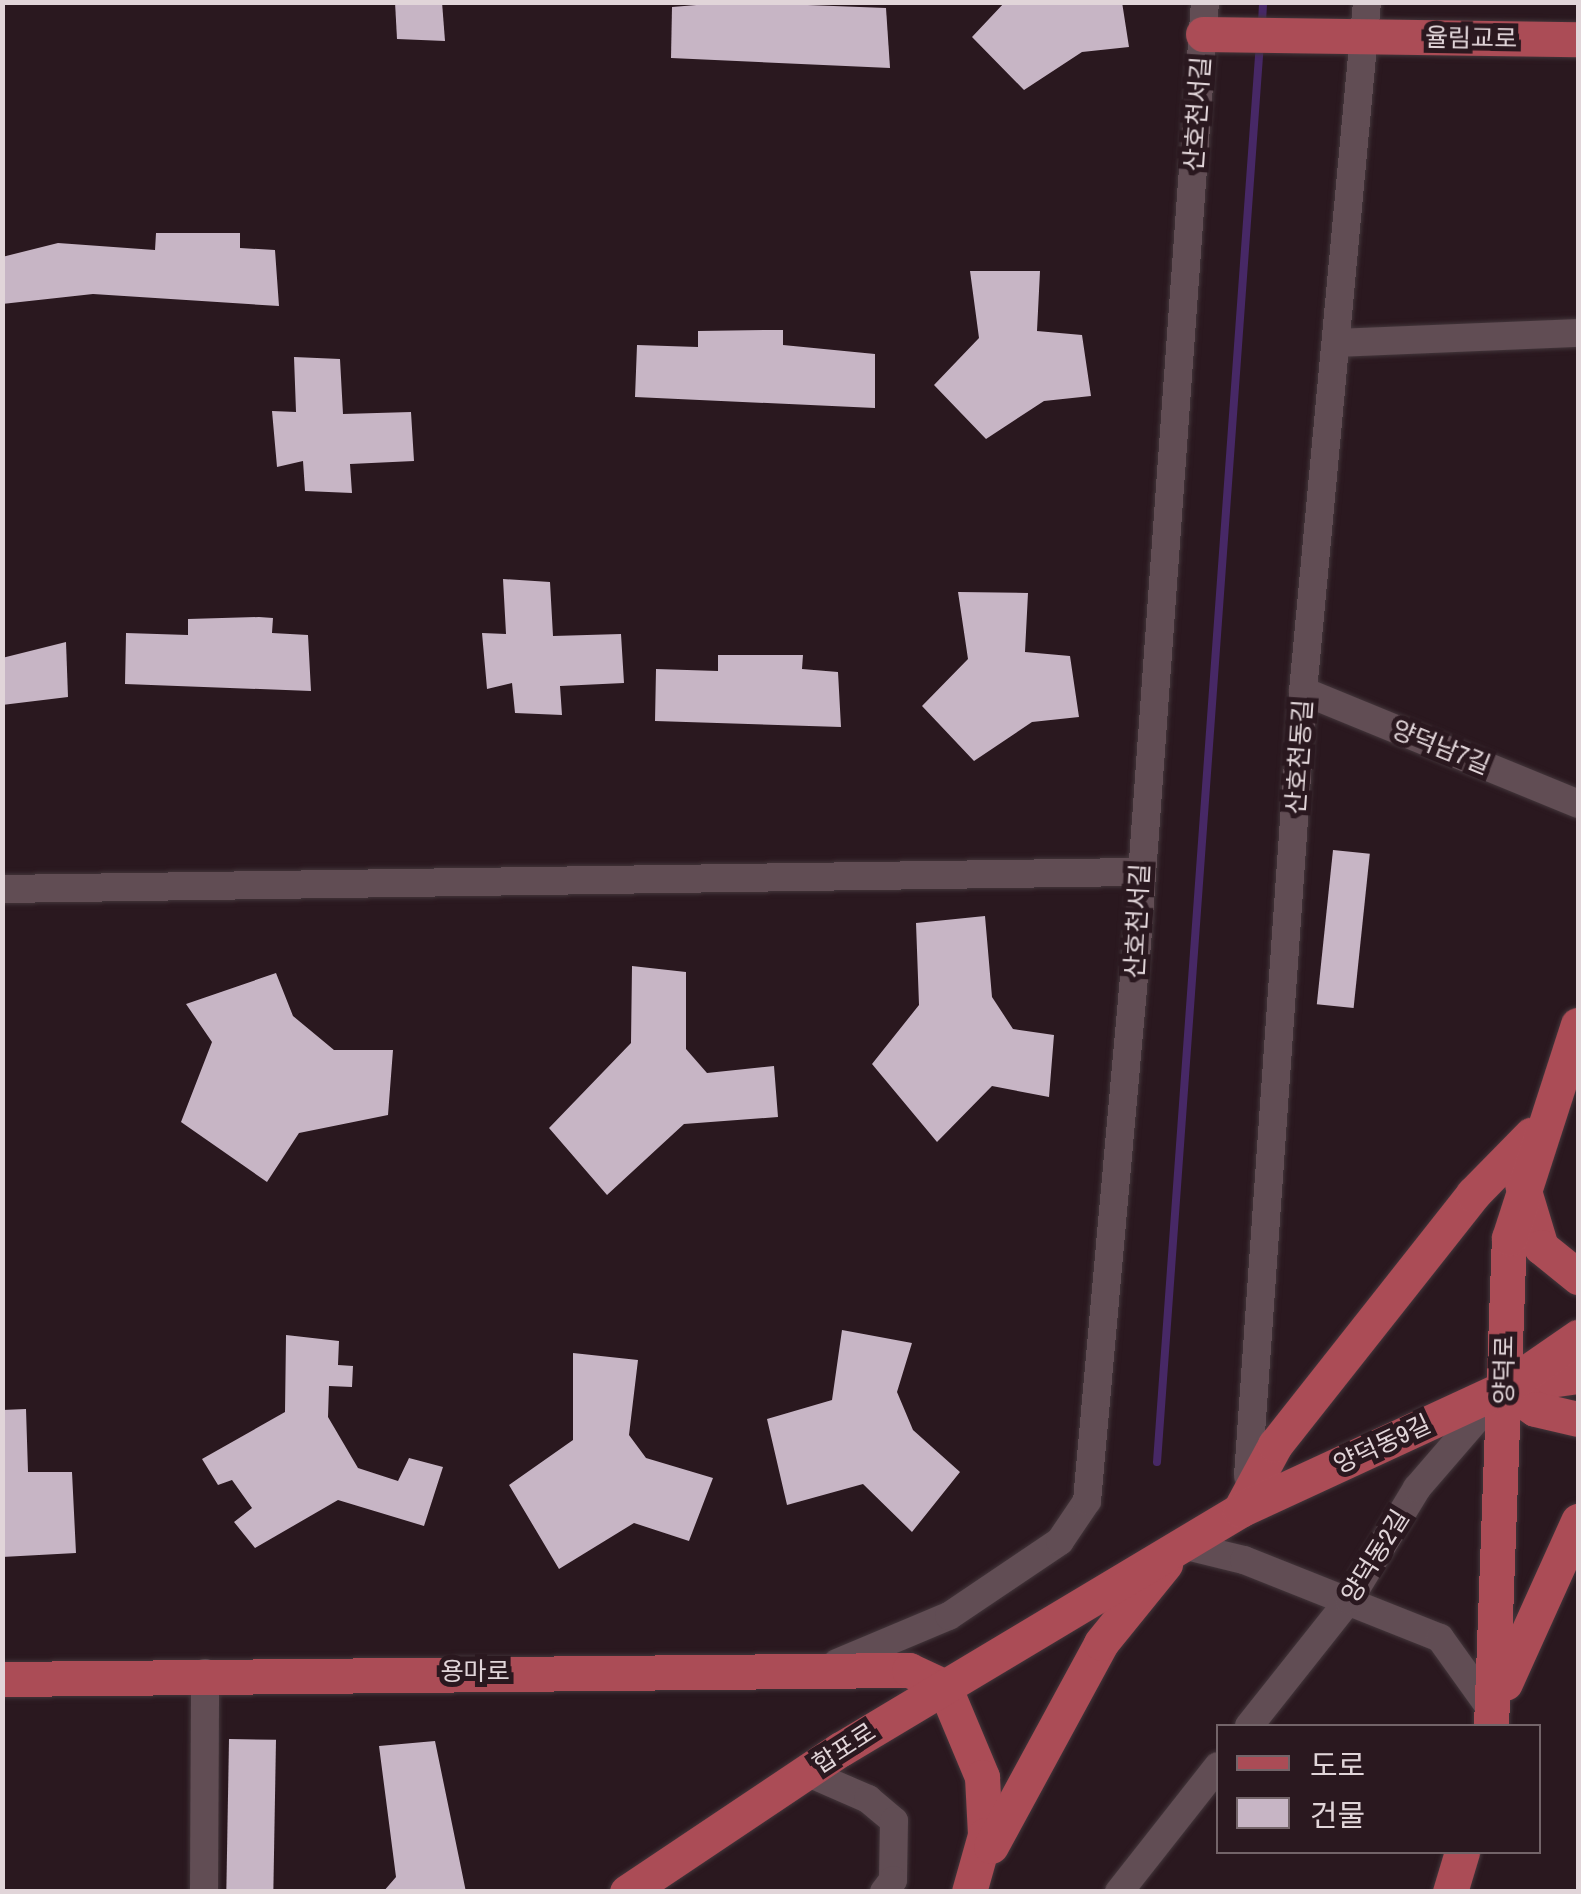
<!DOCTYPE html>
<meta charset="utf-8">
<style>
body{margin:0}
#map{position:relative;width:1581px;height:1894px;overflow:hidden;background:#2a181f;font-family:"Archivo Narrow","Noto Sans KR",sans-serif}
div>[style]{position:absolute}
.stream>*{height:8px;margin:-4px;padding:0 4px;transform-origin:4px;border-radius:4px;background:#472866}
.building>*{inset:0;background:#c7b5c5;transform-origin:0 0}
.roads{filter:drop-shadow(0 0 2px #43363b) drop-shadow(0 0 2px #43363b)}
.minor>*{height:28px;margin:-14px;padding:0 14px;transform-origin:14px;border-radius:14px;background:#614d54}
.major>*{height:35px;margin:-17.5px;padding:0 17.5px;transform-origin:17.5px;border-radius:17.5px;background:#ab4c56}
span{translate:-50% -50%;white-space:nowrap;text-align:center;line-height:1.15;-webkit-text-stroke:10px #2a181f;paint-order:stroke}
.street-label{font-size:25px;color:#e1d5d9}
.frame{position:absolute;inset:0;border:5px solid #e1d5d9;pointer-events:none}
.legend{position:absolute;left:1216px;top:1724px;width:325px;height:130px;box-sizing:border-box;background:#2a181f;border:2px solid #736469;margin:0;padding:12px 18px;list-style:none;font-size:30px;color:#e1d5d9}
.legend li{display:flex;align-items:center;gap:20px;height:50px}
.legend b{width:50px;border:2px solid #736469}
</style>
<div id="map">
<div class="stream">
<div style="left:1262px;top:23px;width:21px;rotate:-87deg"></div>
<div style="left:1157px;top:1462px;width:1424px;rotate:-85.85deg"></div>
</div>
<div class="building">
<div style="clip-path:polygon(395px 2px,442px 2px,445px 41px,397px 39px)"></div>
<div style="clip-path:polygon(733px 2px,886px 8px,890px 68px,671px 58px,672px 7px)"></div>
<div style="clip-path:polygon(1005px 2px,1122px 2px,1129px 47px,1082px 52px,1024px 90px,972px 37px)"></div>
<div style="clip-path:polygon(156px 233px,240px 233px,240px 248px,275px 250px,279px 306px,93px 294px,2px 304px,2px 257px,58px 243px,155px 250px)"></div>
<div style="clip-path:polygon(970px 271px,1040px 271px,1037px 331px,1082px 335px,1091px 396px,1044px 401px,986px 439px,934px 385px,979px 338px)"></div>
<div style="clip-path:polygon(768px 330px,783px 330px,783px 345px,875px 354px,875px 408px,635px 397px,637px 345px,698px 347px,698px 331px)"></div>
<div style="clip-path:polygon(294px 357px,340px 359px,343px 414px,411px 412px,414px 461px,350px 464px,352px 493px,305px 491px,303px 461px,277px 467px,272px 411px,296px 412px)"></div>
<div style="clip-path:polygon(503px 579px,550px 582px,553px 636px,621px 634px,624px 683px,560px 686px,562px 715px,515px 713px,512px 683px,487px 689px,482px 633px,506px 634px)"></div>
<div style="clip-path:polygon(958px 592px,1028px 593px,1025px 652px,1070px 656px,1079px 717px,1032px 722px,974px 761px,922px 706px,968px 659px)"></div>
<div style="clip-path:polygon(259px 617px,273px 618px,272px 633px,308px 635px,311px 691px,125px 684px,126px 633px,188px 635px,188px 619px)"></div>
<div style="clip-path:polygon(66px 642px,68px 697px,2px 705px,2px 658px)"></div>
<div style="clip-path:polygon(718px 655px,803px 655px,802px 669px,838px 672px,841px 727px,655px 721px,656px 669px,718px 671px)"></div>
<div style="left:1333px;top:850px;width:37px;height:155px;rotate:6deg"></div>
<div style="clip-path:polygon(985px 916px,992px 997px,1013px 1029px,1054px 1035px,1049px 1097px,992px 1086px,937px 1142px,872px 1064px,919px 1005px,916px 923px)"></div>
<div style="clip-path:polygon(632px 966px,686px 972px,686px 1049px,707px 1073px,774px 1066px,778px 1117px,684px 1124px,607px 1195px,549px 1128px,631px 1043px)"></div>
<div style="clip-path:polygon(276px 973px,293px 1016px,334px 1050px,393px 1050px,388px 1115px,299px 1133px,267px 1182px,181px 1122px,212px 1042px,186px 1004px)"></div>
<div style="clip-path:polygon(842px 1330px,912px 1343px,897px 1392px,913px 1430px,960px 1472px,912px 1532px,863px 1484px,787px 1505px,767px 1419px,832px 1400px)"></div>
<div style="clip-path:polygon(286px 1335px,339px 1341px,338px 1365px,353px 1366px,352px 1387px,329px 1386px,328px 1417px,358px 1468px,398px 1481px,409px 1458px,443px 1467px,424px 1526px,338px 1500px,255px 1548px,234px 1522px,252px 1508px,232px 1480px,218px 1485px,202px 1459px,285px 1412px)"></div>
<div style="clip-path:polygon(573px 1353px,638px 1360px,629px 1435px,646px 1458px,713px 1478px,689px 1541px,634px 1523px,559px 1569px,509px 1485px,573px 1440px)"></div>
<div style="clip-path:polygon(26px 1409px,28px 1472px,72px 1472px,76px 1553px,2px 1557px,2px 1410px)"></div>
<div style="left:229px;top:1739px;width:47px;height:153px;rotate:1deg"></div>
<div style="clip-path:polygon(435px 1741px,466px 1892px,383px 1892px,396px 1877px,379px 1746px)"></div>
</div>
<div class="roads">
<div class="minor">
<div style="left:1338px;top:343px;width:240px;rotate:-2.4deg"></div>
<div style="left:1303px;top:691px;width:297px;rotate:22.3deg"></div>
<div style="left:2px;top:889px;width:1137px;rotate:-0.86deg"></div>
<div style="left:1248px;top:1476px;width:787px;rotate:-85.99deg"></div>
<div style="left:1303px;top:691px;width:692px;rotate:-84.69deg"></div>
<div style="left:1182px;top:1545px;width:64px;rotate:13.6deg"></div>
<div style="left:1244px;top:1560px;width:211px;rotate:21.7deg"></div>
<div style="left:1440px;top:1638px;width:91px;rotate:54.4deg"></div>
<div style="left:837px;top:1663px;width:121px;rotate:-22.8deg"></div>
<div style="left:949px;top:1616px;width:134px;rotate:-34deg"></div>
<div style="left:1060px;top:1541px;width:48px;rotate:-56deg"></div>
<div style="left:1087px;top:1501px;width:559px;rotate:-84.87deg"></div>
<div style="left:1137px;top:944px;width:944px;rotate:-85.87deg"></div>
<div style="left:1249px;top:1726px;width:161px;rotate:-51.6deg"></div>
<div style="left:1349px;top:1600px;width:131px;rotate:-58.7deg"></div>
<div style="left:1417px;top:1488px;width:127px;rotate:-49.2deg"></div>
<div style="left:806px;top:1772px;width:68px;rotate:23.5deg"></div>
<div style="left:868px;top:1799px;width:34px;rotate:40deg"></div>
<div style="left:894px;top:1821px;width:59px;rotate:91deg"></div>
<div style="left:893px;top:1880px;width:15px;rotate:127deg"></div>
<div style="left:204px;top:1892px;width:219px;rotate:-89.7deg"></div>
<div style="left:1119px;top:1892px;width:160px;rotate:-51.8deg"></div>
</div>
<div class="major">
<div style="left:1203px;top:34px;width:375px;rotate:0.8deg"></div>
<div style="left:1522px;top:1184px;width:66px;rotate:73.2deg"></div>
<div style="left:1541px;top:1247px;width:48px;rotate:39deg"></div>
<div style="left:1514px;top:1385px;width:65px;rotate:-8deg"></div>
<div style="left:1504px;top:1388px;width:37px;rotate:34deg"></div>
<div style="left:1535px;top:1409px;width:44px;rotate:13.1deg"></div>
<div style="left:1240px;top:1510px;width:74px;rotate:-61.7deg"></div>
<div style="left:1275px;top:1445px;width:320px;rotate:-51.7deg"></div>
<div style="left:1473px;top:1194px;width:83px;rotate:-45.5deg"></div>
<div style="left:2px;top:1679px;width:907px;rotate:-0.57deg"></div>
<div style="left:909px;top:1670px;width:38px;rotate:25deg"></div>
<div style="left:944px;top:1686px;width:99px;rotate:67.3deg"></div>
<div style="left:982px;top:1777px;width:58px;rotate:87deg"></div>
<div style="left:985px;top:1835px;width:59px;rotate:105.7deg"></div>
<div style="left:1505px;top:1683px;width:178px;rotate:-65.7deg"></div>
<div style="left:1491px;top:1726px;width:488px;rotate:-87.9deg"></div>
<div style="left:1509px;top:1238px;width:224px;rotate:-72.1deg"></div>
<div style="left:991px;top:1846px;width:231px;rotate:-61.5deg"></div>
<div style="left:1101px;top:1643px;width:102px;rotate:-51deg"></div>
<div style="left:627px;top:1892px;width:257px;rotate:-33.8deg"></div>
<div style="left:841px;top:1749px;width:465px;rotate:-30.9deg"></div>
<div style="left:1240px;top:1510px;width:291px;rotate:-24.8deg"></div>
<div style="left:1504px;top:1388px;width:90px;rotate:-34.6deg"></div>
<div style="left:1450px;top:1892px;width:42px;rotate:-73.3deg"></div>
</div>
</div>
<div class="street-label">
<span style="left:1471px;top:38px;rotate:1deg">율림교로</span>
<span style="left:1197px;top:114px;rotate:-86deg">산호천서길</span>
<span style="left:1441px;top:747px;rotate:22deg">양덕남7길</span>
<span style="left:1299px;top:757px;rotate:-86deg">산호천동길</span>
<span style="left:1137px;top:921px;rotate:-87deg">산호천서길</span>
<span style="left:1504px;top:1370px;rotate:-89deg">양덕로</span>
<span style="left:1382px;top:1444px;rotate:-25deg">양덕동9길</span>
<span style="left:1375px;top:1556px;rotate:-58deg">양덕동2길</span>
<span style="left:475px;top:1671px">용마로</span>
<span style="left:844px;top:1748px;rotate:-33deg">합포로</span>
</div>
<div class="frame"></div>
<ul class="legend">
<li><b style="height:12px;background:#ab4c56"></b>도로</li>
<li><b style="height:28px;background:#c7b5c5"></b>건물</li>
</ul>
</div>
